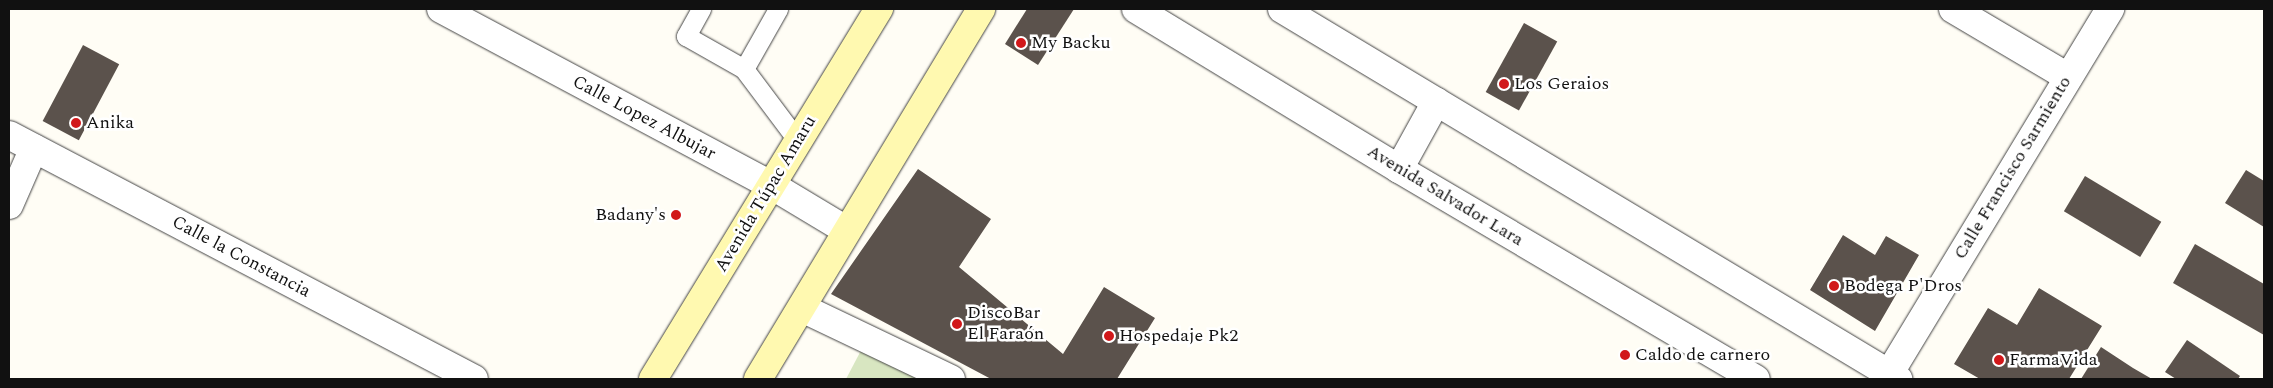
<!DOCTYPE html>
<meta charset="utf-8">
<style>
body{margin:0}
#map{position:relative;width:2273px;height:388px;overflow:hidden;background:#fffdf5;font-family:Spectral,serif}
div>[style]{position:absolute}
.cemetery>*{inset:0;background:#d8e6c1}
.building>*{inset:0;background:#5b524c;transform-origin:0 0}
.roads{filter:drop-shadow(0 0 1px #444) drop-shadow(0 0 1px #444)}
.service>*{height:19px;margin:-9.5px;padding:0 9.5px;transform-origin:9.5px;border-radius:9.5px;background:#fff}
.minor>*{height:28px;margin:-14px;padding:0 14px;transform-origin:14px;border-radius:14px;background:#fff}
.tertiary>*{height:28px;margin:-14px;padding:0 14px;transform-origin:14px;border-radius:14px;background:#fff}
.secondary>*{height:28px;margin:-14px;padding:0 14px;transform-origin:14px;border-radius:14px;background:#fff9b0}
.dots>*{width:14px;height:14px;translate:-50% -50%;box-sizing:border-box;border:2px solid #fff;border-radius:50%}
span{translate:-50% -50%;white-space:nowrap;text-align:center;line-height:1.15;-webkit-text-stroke:5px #fff;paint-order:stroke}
.poi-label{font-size:18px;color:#111}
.left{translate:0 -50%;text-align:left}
.right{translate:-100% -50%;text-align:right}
.street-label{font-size:18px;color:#111}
.frame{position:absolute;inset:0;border:10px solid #111;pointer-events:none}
</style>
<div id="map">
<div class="cemetery">
<div style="clip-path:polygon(867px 339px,943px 379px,846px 379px)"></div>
</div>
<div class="building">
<div style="clip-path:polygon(1027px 9px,1074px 9px,1038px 65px,1005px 44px)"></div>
<div style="left:1524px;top:23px;width:38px;height:79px;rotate:29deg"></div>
<div style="left:83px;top:45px;width:41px;height:86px;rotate:28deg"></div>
<div style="clip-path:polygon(918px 169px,991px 219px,959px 267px,1063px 354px,1104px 287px,1155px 318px,1117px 379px,991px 379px,831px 294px)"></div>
<div style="clip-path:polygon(2246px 170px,2264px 181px,2264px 227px,2225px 203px)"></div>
<div style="left:2085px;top:176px;width:89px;height:41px;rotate:31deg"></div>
<div style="clip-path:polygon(1843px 235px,1875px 255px,1886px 236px,1919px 255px,1875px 331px,1810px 290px)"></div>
<div style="clip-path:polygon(2195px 244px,2264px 284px,2264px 335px,2173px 283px)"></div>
<div style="clip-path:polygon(2039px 288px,2102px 326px,2069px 379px,1980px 379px,1954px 364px,1988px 308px,2017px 325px)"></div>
<div style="clip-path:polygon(2187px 340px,2240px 376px,2238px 379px,2176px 379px,2165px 372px)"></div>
<div style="clip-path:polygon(2101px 347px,2133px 368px,2152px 379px,2081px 379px)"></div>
</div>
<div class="roads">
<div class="service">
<div style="left:701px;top:9px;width:31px;rotate:119deg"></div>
<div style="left:686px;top:36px;width:67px;rotate:29.6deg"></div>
<div style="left:778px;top:9px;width:69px;rotate:119.5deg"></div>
<div style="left:744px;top:69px;width:90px;rotate:53.1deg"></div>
</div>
<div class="minor">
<div style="left:441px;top:9px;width:374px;rotate:28.1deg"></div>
<div style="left:771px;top:185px;width:87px;rotate:31deg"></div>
<div style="left:1953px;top:9px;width:134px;rotate:30.6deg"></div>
<div style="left:9px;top:135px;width:525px;rotate:27.69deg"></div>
<div style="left:9px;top:205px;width:62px;rotate:-66.3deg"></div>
<div style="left:802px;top:308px;width:165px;rotate:25.5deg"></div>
<div style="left:1886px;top:379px;width:433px;rotate:-58.8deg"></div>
</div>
<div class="tertiary">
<div style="left:1136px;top:9px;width:308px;rotate:31.3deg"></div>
<div style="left:1399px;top:169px;width:414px;rotate:30.5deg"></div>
<div style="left:1282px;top:9px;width:719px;rotate:30.99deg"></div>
<div style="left:1399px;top:169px;width:77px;rotate:-61.1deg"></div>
</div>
<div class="secondary">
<div style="left:653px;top:379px;width:434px;rotate:-58.6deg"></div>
<div style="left:758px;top:379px;width:432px;rotate:-58.9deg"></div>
</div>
</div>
<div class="dots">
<div style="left:1021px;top:43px;background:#d1181a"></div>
<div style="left:1504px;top:84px;background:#d1181a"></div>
<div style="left:76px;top:123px;background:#d1181a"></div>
<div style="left:676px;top:215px;background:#d1181a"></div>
<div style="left:1834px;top:286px;background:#d1181a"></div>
<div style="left:957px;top:324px;background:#d1181a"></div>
<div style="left:1109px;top:336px;background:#d1181a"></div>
<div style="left:1625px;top:355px;background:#d1181a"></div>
<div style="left:1999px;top:360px;background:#d1181a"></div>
</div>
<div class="poi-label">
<span class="left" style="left:1031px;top:43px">My Backu</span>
<span class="left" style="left:1514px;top:84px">Los Geraios</span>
<span class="left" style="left:86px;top:123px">Anika</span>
<span class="right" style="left:666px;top:215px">Badany's</span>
<span class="left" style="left:1844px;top:286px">Bodega P'Dros</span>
<span class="left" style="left:967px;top:324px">DiscoBar<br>El Faraón</span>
<span class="left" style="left:1119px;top:336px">Hospedaje Pk2</span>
<span class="left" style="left:1635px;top:355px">Caldo de carnero</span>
<span class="left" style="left:2009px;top:360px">FarmaVida</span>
</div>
<div class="street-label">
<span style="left:644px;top:118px;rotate:28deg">Calle Lopez Albujar</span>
<span style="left:2013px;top:168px;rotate:-59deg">Calle Francisco Sarmiento</span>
<span style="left:766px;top:194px;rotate:-59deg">Avenida Túpac Amaru</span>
<span style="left:1445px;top:196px;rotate:31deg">Avenida Salvador Lara</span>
<span style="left:241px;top:257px;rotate:28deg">Calle la Constancia</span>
</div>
<div class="frame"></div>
</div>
